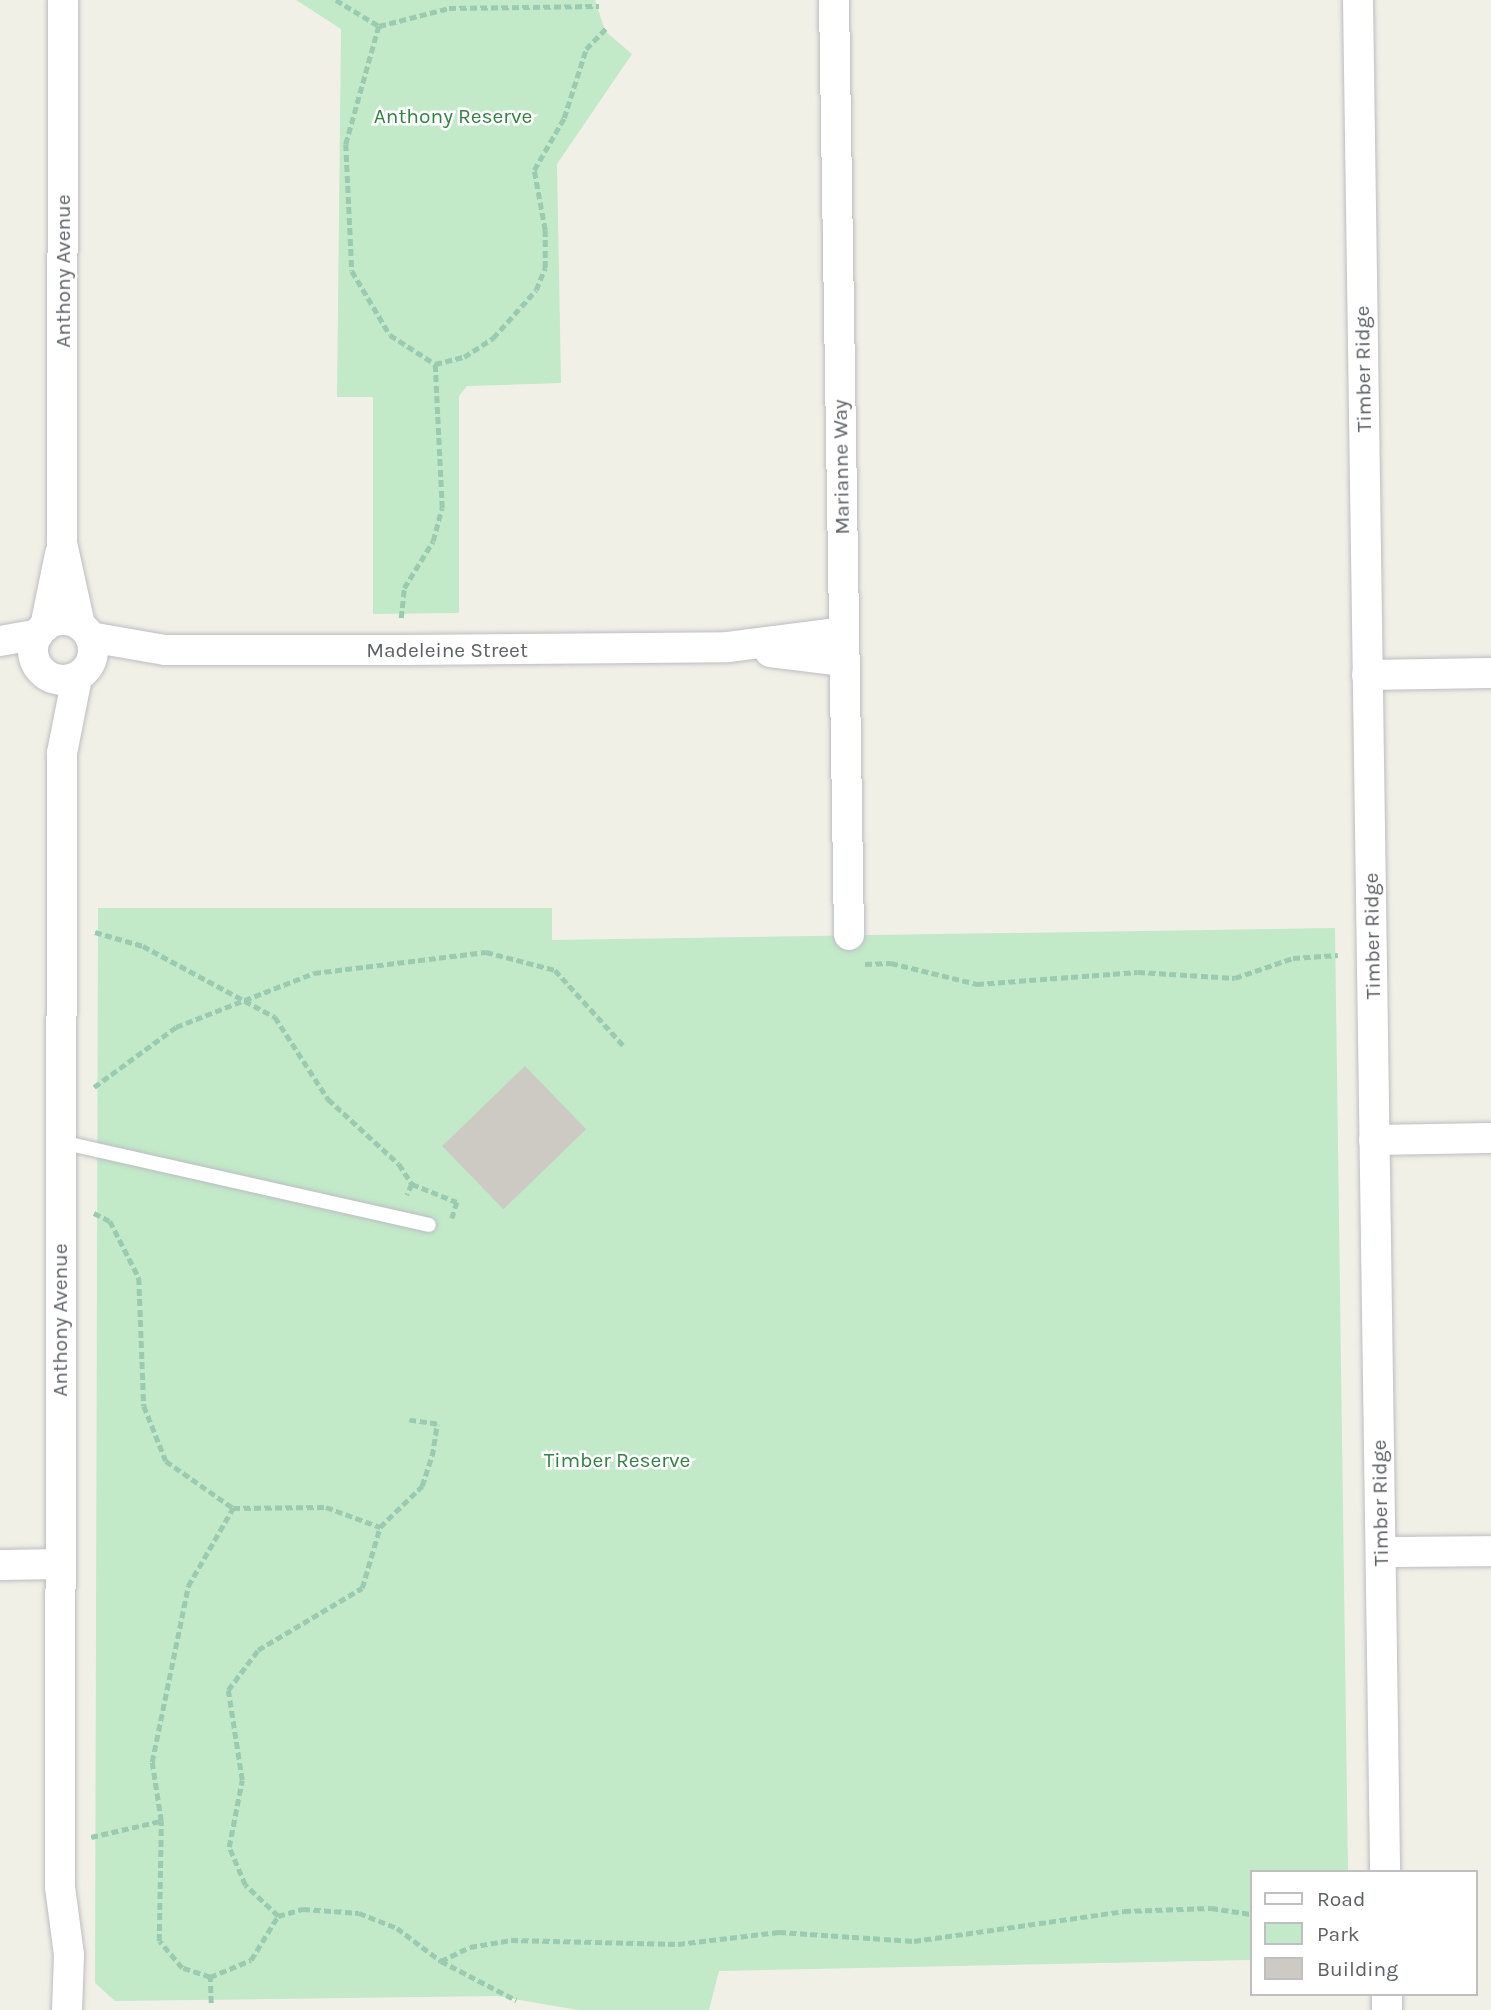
<!DOCTYPE html>
<style>
body{margin:0}
#map{position:relative;width:1491px;height:2010px;overflow:hidden;background:#f1f0e6;font-family:Karla,sans-serif}
div>[style]{position:absolute}
.green>*{inset:0;background:#c2e9c8}
.building>*{inset:0;background:#cccac3;transform-origin:0 0}
.path>*{height:4.5px;margin-top:-2.25px;transform-origin:0;background:repeating-linear-gradient(90deg,#9acbb0 0 7px,transparent 0 10.5px)}
.roads{filter:drop-shadow(0 0 2px #bbbdc2) drop-shadow(0 0 2px #bbbdc2)}
.service>*{height:14px;margin:-7px;padding:0 7px;transform-origin:7px;border-radius:7px;background:#fff}
.minor>*{height:30px;margin:-15px;padding:0 15px;transform-origin:15px;border-radius:15px;background:#fff}
.minor>.ring{margin:-15px;padding:0;box-sizing:content-box;background:none;border:30px solid #fff;border-radius:50%}
span{translate:-50% -50%;white-space:nowrap;text-align:center;line-height:1.15;-webkit-text-stroke:5px #fff;paint-order:stroke}
.park-label{font-size:21px;color:#308442}
.street-label{font-size:21px;color:#5e6067}
.legend{position:absolute;left:1250px;top:1870px;width:228px;height:126px;box-sizing:border-box;background:#fff;border:2px solid #bfbfc2;margin:0;padding:9px 12px;list-style:none;font-size:21px;color:#5e6067}
.legend li{display:flex;align-items:center;gap:14px;height:35px}
.legend b{width:35px;border:2px solid #bfbfc2}
</style>
<div id="map">
<div class="green">
<div style="clip-path:polygon(296px 0,595px 0,605px 31px,632px 54px,557px 164px,561px 383px,467px 386px,459px 396px,459px 613px,373px 614px,373px 397px,337px 397px,341px 29px)"></div>
<div style="clip-path:polygon(98px 908px,552px 908px,552px 940px,1335px 928px,1348px 1872px,1251px 1872px,1251px 1960px,719px 1971px,709px 2010px,578px 2010px,497px 1996px,115px 2001px,95px 1983px)"></div>
</div>
<div class="building">
<div style="left:525px;top:1066px;width:88px;height:115px;rotate:46deg"></div>
</div>
<div class="path">
<div style="left:336px;top:0;width:50px;rotate:31.2deg"></div>
<div style="left:379px;top:26px;width:123px;rotate:105.6deg"></div>
<div style="left:346px;top:144px;width:127px;rotate:87.3deg"></div>
<div style="left:352px;top:271px;width:74px;rotate:59.3deg"></div>
<div style="left:390px;top:335px;width:54px;rotate:32.8deg"></div>
<div style="left:379px;top:26px;width:72px;rotate:-14.4deg"></div>
<div style="left:449px;top:8px;width:150px;rotate:-0.8deg"></div>
<div style="left:401px;top:618px;width:30px;rotate:-84deg"></div>
<div style="left:404px;top:588px;width:55px;rotate:-58.3deg"></div>
<div style="left:433px;top:541px;width:34px;rotate:-75deg"></div>
<div style="left:442px;top:508px;width:144px;rotate:-92.8deg"></div>
<div style="left:435px;top:364px;width:30px;rotate:-14deg"></div>
<div style="left:464px;top:357px;width:35px;rotate:-33deg"></div>
<div style="left:493px;top:338px;width:64px;rotate:-48.1deg"></div>
<div style="left:536px;top:290px;width:24px;rotate:-68deg"></div>
<div style="left:545px;top:268px;width:38px;rotate:-90deg"></div>
<div style="left:545px;top:230px;width:61px;rotate:-100.4deg"></div>
<div style="left:534px;top:170px;width:60px;rotate:-60deg"></div>
<div style="left:564px;top:118px;width:72px;rotate:-72.3deg"></div>
<div style="left:586px;top:49px;width:30px;rotate:-46deg"></div>
<div style="left:95px;top:932px;width:50px;rotate:16.3deg"></div>
<div style="left:143px;top:946px;width:150px;rotate:28.3deg"></div>
<div style="left:275px;top:1017px;width:98px;rotate:57.1deg"></div>
<div style="left:328px;top:1099px;width:96px;rotate:42.5deg"></div>
<div style="left:399px;top:1164px;width:24px;rotate:57deg"></div>
<div style="left:412px;top:1184px;width:12px;rotate:114deg"></div>
<div style="left:865px;top:964px;width:26px;rotate:-2deg"></div>
<div style="left:891px;top:963px;width:89px;rotate:13.7deg"></div>
<div style="left:977px;top:984px;width:161px;rotate:-4.3deg"></div>
<div style="left:1138px;top:972px;width:97px;rotate:3.5deg"></div>
<div style="left:1235px;top:978px;width:61px;rotate:-19deg"></div>
<div style="left:1293px;top:958px;width:45px;rotate:-3.8deg"></div>
<div style="left:94px;top:1087px;width:102px;rotate:-36.2deg"></div>
<div style="left:176px;top:1027px;width:148px;rotate:-21.4deg"></div>
<div style="left:314px;top:973px;width:173px;rotate:-7deg"></div>
<div style="left:486px;top:952px;width:71px;rotate:14.6deg"></div>
<div style="left:555px;top:970px;width:103px;rotate:47.8deg"></div>
<div style="left:412px;top:1184px;width:48px;rotate:21.8deg"></div>
<div style="left:457px;top:1202px;width:17px;rotate:107deg"></div>
<div style="left:94px;top:1213px;width:18px;rotate:27deg"></div>
<div style="left:110px;top:1221px;width:64px;rotate:63deg"></div>
<div style="left:139px;top:1278px;width:128px;rotate:87.8deg"></div>
<div style="left:144px;top:1406px;width:59px;rotate:68.2deg"></div>
<div style="left:166px;top:1461px;width:82px;rotate:35deg"></div>
<div style="left:233px;top:1508px;width:93px;rotate:-0.6deg"></div>
<div style="left:326px;top:1507px;width:58px;rotate:20.3deg"></div>
<div style="left:91px;top:1837px;width:72px;rotate:-12.9deg"></div>
<div style="left:278px;top:1916px;width:45px;rotate:-136.8deg"></div>
<div style="left:245px;top:1885px;width:41px;rotate:-112.8deg"></div>
<div style="left:229px;top:1847px;width:68px;rotate:-79deg"></div>
<div style="left:242px;top:1780px;width:91px;rotate:-98.8deg"></div>
<div style="left:228px;top:1690px;width:50px;rotate:-53.1deg"></div>
<div style="left:258px;top:1650px;width:121px;rotate:-30.8deg"></div>
<div style="left:362px;top:1588px;width:64px;rotate:-73.6deg"></div>
<div style="left:380px;top:1527px;width:59px;rotate:-44.3deg"></div>
<div style="left:422px;top:1486px;width:32px;rotate:-72deg"></div>
<div style="left:432px;top:1456px;width:32px;rotate:-81deg"></div>
<div style="left:437px;top:1424px;width:28px;rotate:-172deg"></div>
<div style="left:441px;top:1961px;width:32px;rotate:-26deg"></div>
<div style="left:470px;top:1947px;width:42px;rotate:-9.7deg"></div>
<div style="left:511px;top:1940px;width:167px;rotate:1.4deg"></div>
<div style="left:678px;top:1944px;width:102px;rotate:-6.8deg"></div>
<div style="left:779px;top:1932px;width:135px;rotate:3.8deg"></div>
<div style="left:914px;top:1941px;width:212px;rotate:-8.1deg"></div>
<div style="left:1124px;top:1911px;width:87px;rotate:-2deg"></div>
<div style="left:1211px;top:1908px;width:40px;rotate:8.5deg"></div>
<div style="left:210px;top:1977px;width:44px;rotate:-22.5deg"></div>
<div style="left:251px;top:1960px;width:52px;rotate:-58.5deg"></div>
<div style="left:278px;top:1916px;width:26px;rotate:-16deg"></div>
<div style="left:303px;top:1909px;width:56px;rotate:4.1deg"></div>
<div style="left:359px;top:1913px;width:41px;rotate:21.5deg"></div>
<div style="left:397px;top:1928px;width:55px;rotate:36.9deg"></div>
<div style="left:441px;top:1961px;width:85px;rotate:27.5deg"></div>
<div style="left:211px;top:2003px;width:26px;rotate:-92deg"></div>
<div style="left:210px;top:1977px;width:29px;rotate:-162deg"></div>
<div style="left:182px;top:1968px;width:35px;rotate:-130deg"></div>
<div style="left:159px;top:1941px;width:120px;rotate:-89deg"></div>
<div style="left:161px;top:1821px;width:60px;rotate:-98.7deg"></div>
<div style="left:152px;top:1762px;width:180px;rotate:-78.4deg"></div>
<div style="left:188px;top:1586px;width:90px;rotate:-60deg"></div>
</div>
<div class="roads">
<div class="service">
<div style="left:61px;top:1142px;width:377px;rotate:12.7deg"></div>
</div>
<div class="minor">
<div style="left:63px;top:0;width:543px;rotate:90.11deg"></div>
<div style="left:62px;top:543px;width:84px;rotate:77.6deg"></div>
<div style="left:834px;top:0;width:935px;rotate:89.08deg"></div>
<div style="left:1358px;top:0;width:1872px;rotate:89.17deg"></div>
<div class="ring" style="left:33px;top:620px;width:30px;height:30px"></div>
<div style="left:45px;top:627px;width:75px;rotate:-78.4deg"></div>
<div style="left:90px;top:637px;width:76px;rotate:9.8deg"></div>
<div style="left:165px;top:650px;width:238px"></div>
<div style="left:403px;top:650px;width:325px;rotate:-0.5deg"></div>
<div style="left:728px;top:647px;width:116px;rotate:-7.4deg"></div>
<div style="left:0;top:641px;width:39px;rotate:-10deg"></div>
<div style="left:770px;top:652px;width:74px;rotate:7deg"></div>
<div style="left:1367px;top:675px;width:124px;rotate:-0.9deg"></div>
<div style="left:1374px;top:1140px;width:117px;rotate:-1deg"></div>
<div style="left:1381px;top:1552px;width:110px;rotate:-0.5deg"></div>
<div style="left:0;top:1565px;width:59px;rotate:-1deg"></div>
<div style="left:1387px;top:1994px;width:16px;rotate:90deg"></div>
<div style="left:67px;top:2010px;width:55px;rotate:-87.9deg"></div>
<div style="left:69px;top:1955px;width:69px;rotate:-97.5deg"></div>
<div style="left:60px;top:1887px;width:1134px;rotate:-89.9deg"></div>
<div style="left:62px;top:753px;width:77px;rotate:-78.8deg"></div>
</div>
</div>
<div class="park-label">
<span style="left:453px;top:116px">Anthony Reserve</span>
<span style="left:617px;top:1460px">Timber Reserve</span>
</div>
<div class="street-label">
<span style="left:63px;top:271px;rotate:-90deg">Anthony Avenue</span>
<span style="left:1363px;top:369px;rotate:-91deg">Timber Ridge</span>
<span style="left:841px;top:467px;rotate:-91deg">Marianne Way</span>
<span style="left:447px;top:650px">Madeleine Street</span>
<span style="left:1372px;top:936px;rotate:-91deg">Timber Ridge</span>
<span style="left:60px;top:1320px;rotate:-90deg">Anthony Avenue</span>
<span style="left:1380px;top:1503px;rotate:-91deg">Timber Ridge</span>
</div>
<ul class="legend">
<li><b style="height:9px;background:#fff"></b>Road</li>
<li><b style="height:19px;background:#c2e9c8"></b>Park</li>
<li><b style="height:19px;background:#cccac3"></b>Building</li>
</ul>
</div>
